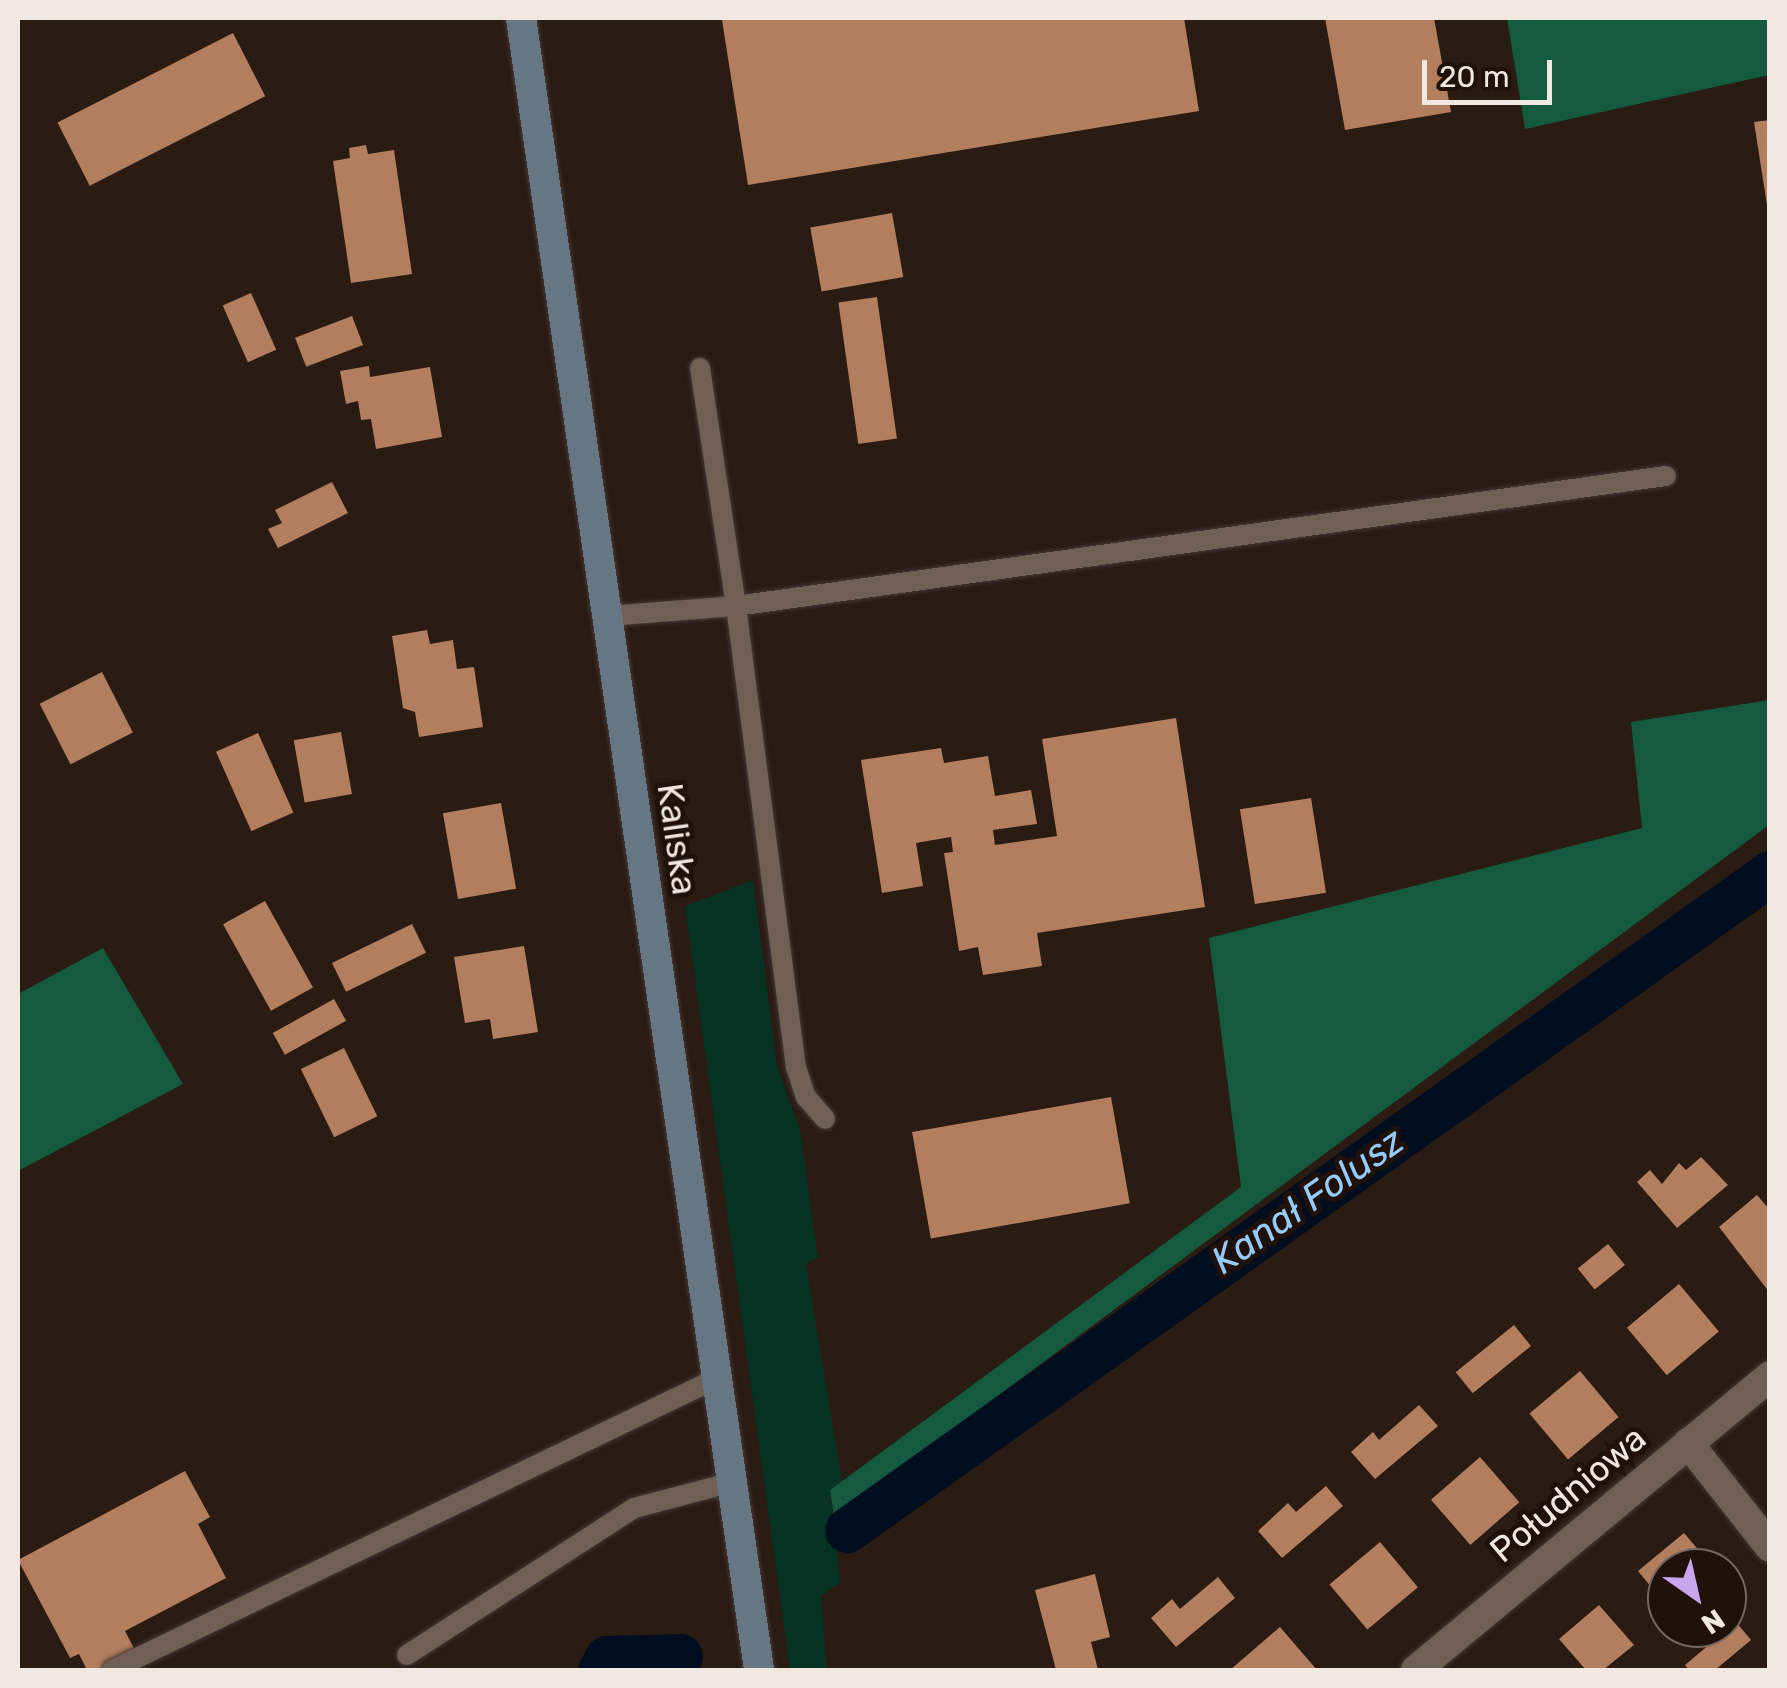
<!DOCTYPE html>
<meta charset="utf-8">
<style>
body{margin:0}
#map{position:relative;width:1787px;height:1688px;overflow:hidden;background:#2a1b13;font-family:Rubik,sans-serif}
div>[style]{position:absolute}
.green>*{inset:0;background:#063323}
.forest>*{inset:0;background:#135a41}
.canal>*{height:45px;margin:-22.5px;padding:0 22.5px;transform-origin:22.5px;border-radius:22.5px;background:#000e20}
.building>*{inset:0;background:#b37e5e;transform-origin:0 0}
.roads{filter:drop-shadow(0 0 2px #433833) drop-shadow(0 0 2px #433833)}
.lane>*{height:20px;margin:-10px;padding:0 10px;transform-origin:10px;border-radius:10px;background:#705f54}
.street>*{height:30px;margin:-15px;padding:0 15px;transform-origin:15px;border-radius:15px;background:#705f54}
.secondary>*{height:30px;margin:-15px;padding:0 15px;transform-origin:15px;border-radius:15px;background:#667683}
span{translate:-50% -50%;white-space:nowrap;text-align:center;line-height:1.15;-webkit-text-stroke:10px #20120a;paint-order:stroke}
.street-label{font-size:35px;color:#f2e8e2}
.water-label{font-size:38px;color:#94cbfa;font-style:italic}
.frame{position:absolute;inset:0;border:20px solid #f2e8e2;pointer-events:none}
.north{position:absolute;left:1647px;top:1548px;width:100px;height:100px;box-sizing:border-box;background:#20120a;border:2px solid #746860;border-radius:50%;rotate:146deg;font-size:28px;font-weight:700;line-height:40px;text-align:center;color:#f2e8e2}
.north::after{content:'';display:block;margin:auto;width:35px;height:45px;background:#c9a5ee;clip-path:polygon(50% 0,100% 100%,50% 72%,0 100%)}
.scale{position:absolute;left:1422px;top:60px;width:130px;height:45px;box-sizing:border-box;border:5px solid #f2e8e2;border-top:0;padding-left:12px;font-size:30px;line-height:35px;white-space:nowrap;color:#f2e8e2;-webkit-text-stroke:8px #20120a;paint-order:stroke}
</style>
<div id="map">
<div class="green">
<div style="clip-path:polygon(753px 880px,777px 1065px,800px 1129px,818px 1258px,806px 1264px,842px 1481px,830px 1490px,840px 1582px,821px 1596px,827px 1670px,790px 1670px,685px 906px)"></div>
</div>
<div class="forest">
<div style="clip-path:polygon(1507px 18px,1769px 18px,1769px 75px,1525px 129px)"></div>
<div style="clip-path:polygon(1769px 700px,1769px 825px,834px 1517px,830px 1490px,1241px 1187px,1209px 938px,1642px 828px,1631px 722px)"></div>
<div style="clip-path:polygon(103px 948px,183px 1084px,18px 1171px,18px 994px)"></div>
</div>
<div class="canal">
<div style="left:847px;top:1530px;width:1133px;rotate:-35.44deg"></div>
<div style="left:600px;top:1670px;width:14px;rotate:-60deg"></div>
<div style="left:607px;top:1658px;width:73px;rotate:-1.6deg"></div>
</div>
<div class="building">
<div style="clip-path:polygon(1184px 18px,1199px 111px,748px 185px,722px 20px)"></div>
<div style="clip-path:polygon(1325px 18px,1434px 18px,1451px 112px,1345px 130px)"></div>
<div style="left:233px;top:33px;width:71px;height:197px;rotate:63deg"></div>
<div style="clip-path:polygon(1770px 120px,1770px 205px,1767px 205px,1754px 122px)"></div>
<div style="clip-path:polygon(366px 145px,368px 154px,394px 150px,412px 274px,351px 283px,333px 161px,350px 158px,349px 148px)"></div>
<div style="left:892px;top:213px;width:65px;height:83px;rotate:80deg"></div>
<div style="left:251px;top:293px;width:62px;height:31px;rotate:66deg"></div>
<div style="left:877px;top:297px;width:143px;height:39px;rotate:82deg"></div>
<div style="left:352px;top:316px;width:31px;height:61px;rotate:69deg"></div>
<div style="clip-path:polygon(369px 366px,370px 377px,430px 367px,442px 437px,376px 449px,371px 419px,361px 420px,358px 401px,346px 404px,340px 371px)"></div>
<div style="clip-path:polygon(332px 482px,348px 513px,278px 548px,268px 529px,282px 523px,275px 510px)"></div>
<div style="clip-path:polygon(427px 630px,430px 644px,453px 640px,457px 669px,474px 667px,483px 727px,419px 737px,415px 712px,403px 708px,392px 636px)"></div>
<div style="left:102px;top:672px;width:68px;height:70px;rotate:63deg"></div>
<div style="clip-path:polygon(1176px 718px,1205px 907px,1037px 933px,1042px 966px,983px 975px,978px 947px,959px 951px,944px 853px,953px 852px,951px 837px,916px 843px,923px 886px,882px 893px,861px 760px,941px 748px,944px 763px,988px 756px,995px 796px,1031px 790px,1037px 824px,993px 830px,995px 845px,1057px 836px,1042px 739px)"></div>
<div style="left:341px;top:732px;width:63px;height:48px;rotate:80deg"></div>
<div style="left:258px;top:733px;width:87px;height:46px;rotate:66deg"></div>
<div style="left:1311px;top:798px;width:96px;height:72px;rotate:81deg"></div>
<div style="left:501px;top:803px;width:87px;height:59px;rotate:80deg"></div>
<div style="left:265px;top:901px;width:99px;height:48px;rotate:61deg"></div>
<div style="left:412px;top:924px;width:32px;height:89px;rotate:64deg"></div>
<div style="clip-path:polygon(524px 946px,538px 1032px,493px 1039px,490px 1019px,465px 1023px,454px 957px)"></div>
<div style="left:334px;top:999px;width:25px;height:70px;rotate:61deg"></div>
<div style="left:344px;top:1048px;width:76px;height:48px;rotate:64deg"></div>
<div style="left:1111px;top:1097px;width:108px;height:202px;rotate:80deg"></div>
<div style="clip-path:polygon(1701px 1157px,1728px 1185px,1677px 1228px,1637px 1182px,1650px 1170px,1662px 1184px,1679px 1163px,1686px 1170px)"></div>
<div style="clip-path:polygon(1757px 1195px,1770px 1210px,1770px 1293px,1719px 1227px)"></div>
<div style="left:1608px;top:1244px;width:27px;height:39px;rotate:51deg"></div>
<div style="left:1679px;top:1284px;width:62px;height:68px;rotate:50deg"></div>
<div style="left:1514px;top:1325px;width:27px;height:75px;rotate:51deg"></div>
<div style="left:1580px;top:1371px;width:60px;height:66px;rotate:50deg"></div>
<div style="clip-path:polygon(1419px 1405px,1438px 1426px,1375px 1479px,1351px 1452px,1373px 1432px,1379px 1440px)"></div>
<div style="left:1480px;top:1457px;width:60px;height:65px;rotate:49deg"></div>
<div style="clip-path:polygon(185px 1471px,210px 1517px,198px 1524px,226px 1578px,125px 1631px,136px 1652px,103px 1670px,87px 1670px,79px 1654px,70px 1658px,18px 1560px)"></div>
<div style="clip-path:polygon(1326px 1486px,1343px 1506px,1282px 1558px,1258px 1531px,1288px 1503px,1296px 1512px)"></div>
<div style="clip-path:polygon(1684px 1533px,1714px 1568px,1667px 1568px,1667px 1606px,1638px 1571px)"></div>
<div style="left:1380px;top:1542px;width:59px;height:66px;rotate:50deg"></div>
<div style="clip-path:polygon(1095px 1574px,1110px 1637px,1091px 1642px,1098px 1670px,1056px 1670px,1035px 1590px)"></div>
<div style="clip-path:polygon(1218px 1577px,1235px 1598px,1176px 1647px,1151px 1618px,1172px 1599px,1180px 1609px)"></div>
<div style="clip-path:polygon(1599px 1605px,1634px 1645px,1603px 1670px,1586px 1670px,1559px 1639px)"></div>
<div style="clip-path:polygon(1736px 1622px,1751px 1640px,1715px 1670px,1689px 1670px,1685px 1665px)"></div>
<div style="clip-path:polygon(1280px 1627px,1317px 1670px,1230px 1670px,1245px 1657px)"></div>
</div>
<div class="roads">
<div class="lane">
<div style="left:700px;top:368px;width:241px;rotate:81.4deg"></div>
<div style="left:736px;top:606px;width:939px;rotate:-7.96deg"></div>
<div style="left:608px;top:616px;width:128px;rotate:-4.5deg"></div>
<div style="left:736px;top:606px;width:465px;rotate:82.6deg"></div>
<div style="left:796px;top:1067px;width:32px;rotate:72deg"></div>
<div style="left:806px;top:1097px;width:29px;rotate:49deg"></div>
<div style="left:407px;top:1655px;width:270px;rotate:-32.9deg"></div>
<div style="left:634px;top:1508px;width:102px;rotate:-14.7deg"></div>
<div style="left:112px;top:1670px;width:672px;rotate:-25.76deg"></div>
</div>
<div class="street">
<div style="left:1688px;top:1443px;width:132px;rotate:51.7deg"></div>
<div style="left:1416px;top:1670px;width:460px;rotate:-39.7deg"></div>
</div>
<div class="secondary">
<div style="left:521px;top:18px;width:1669px;rotate:81.8deg"></div>
</div>
</div>
<div class="street-label">
<span style="left:677px;top:839px;rotate:82deg">Kaliska</span>
<span style="left:1568px;top:1494px;rotate:-40deg">Południowa</span>
</div>
<div class="water-label">
<span style="left:1308px;top:1201px;rotate:-35deg">Kanał Folusz</span>
</div>
<div class="frame"></div>
<div class="north">N</div>
<div class="scale">20 m</div>
</div>
